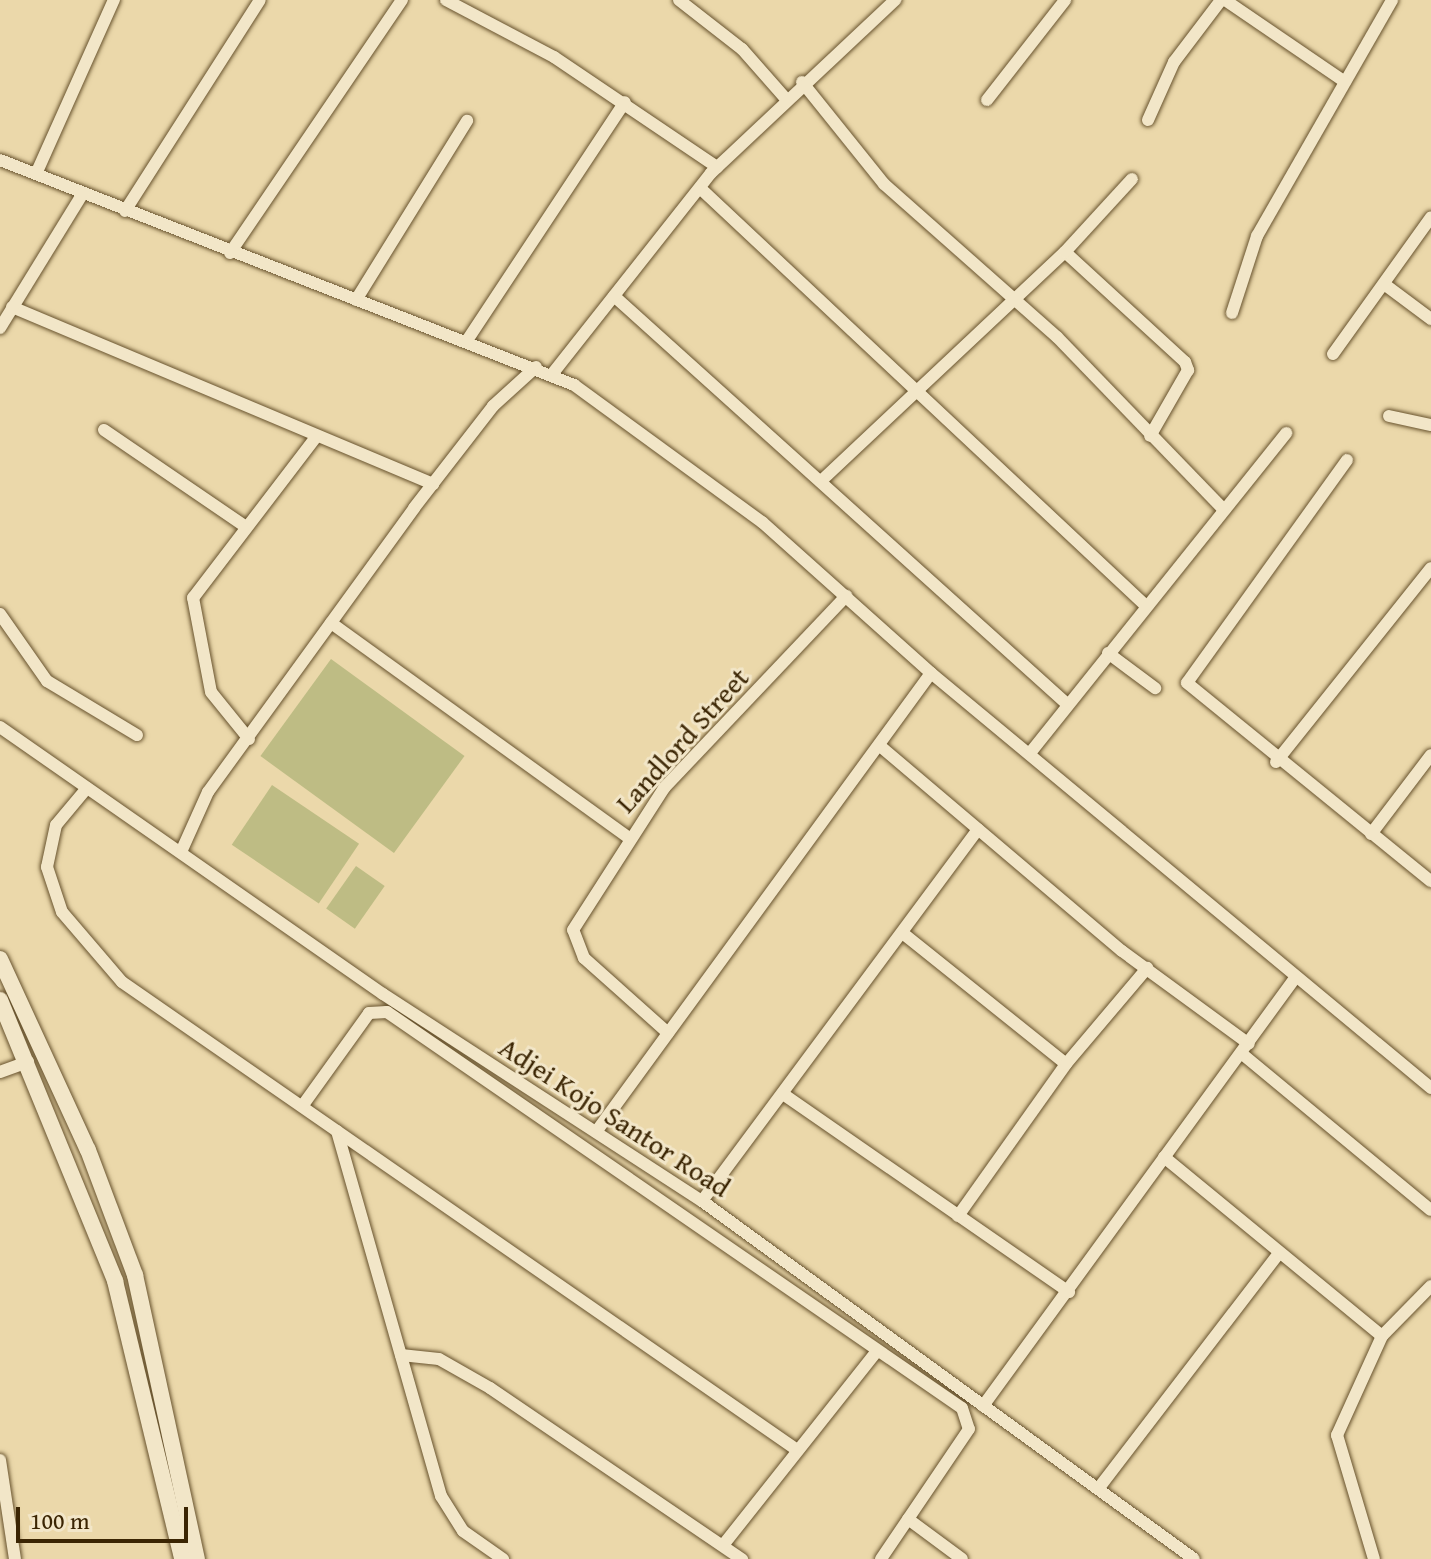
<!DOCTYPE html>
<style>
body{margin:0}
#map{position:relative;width:1431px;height:1559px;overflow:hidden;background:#ebd8aa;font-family:"Gentium Book Plus",serif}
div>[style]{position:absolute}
.green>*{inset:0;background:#bebc84;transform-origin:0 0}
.roads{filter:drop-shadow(0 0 2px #67522d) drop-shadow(0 0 2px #67522d)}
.minor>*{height:12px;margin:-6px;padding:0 6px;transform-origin:6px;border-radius:6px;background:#f2e6c8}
.tertiary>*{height:16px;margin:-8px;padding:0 8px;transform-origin:8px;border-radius:8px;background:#f2e6c8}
span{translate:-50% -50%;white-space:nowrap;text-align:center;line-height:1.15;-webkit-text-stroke:6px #f2e6c8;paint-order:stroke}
.street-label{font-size:28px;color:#3b2503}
.scale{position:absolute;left:16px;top:1507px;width:172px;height:36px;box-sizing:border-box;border:4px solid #3b2503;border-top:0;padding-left:10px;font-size:24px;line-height:28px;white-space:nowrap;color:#3b2503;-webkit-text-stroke:6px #f2e6c8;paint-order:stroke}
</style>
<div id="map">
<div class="green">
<div style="left:331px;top:659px;width:165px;height:120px;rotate:36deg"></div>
<div style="left:272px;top:785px;width:105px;height:72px;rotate:34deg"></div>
<div style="left:356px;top:866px;width:35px;height:52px;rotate:35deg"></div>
</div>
<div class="roads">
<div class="minor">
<div style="left:446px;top:0;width:122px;rotate:27.8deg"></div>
<div style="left:554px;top:57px;width:197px;rotate:34deg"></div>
<div style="left:679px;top:0;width:80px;rotate:37.9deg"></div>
<div style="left:742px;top:49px;width:65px;rotate:48.7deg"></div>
<div style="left:1225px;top:0;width:145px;rotate:34.3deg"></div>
<div style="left:802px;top:82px;width:131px;rotate:51.2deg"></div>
<div style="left:884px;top:184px;width:231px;rotate:41.5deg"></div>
<div style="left:1057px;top:337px;width:238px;rotate:46deg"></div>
<div style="left:987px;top:100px;width:127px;rotate:-52deg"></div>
<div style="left:1148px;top:120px;width:64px;rotate:-65.9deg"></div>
<div style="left:1174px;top:62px;width:78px;rotate:-52.8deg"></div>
<div style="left:0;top:160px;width:617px;rotate:21.4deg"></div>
<div style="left:574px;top:385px;width:233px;rotate:36.1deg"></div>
<div style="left:762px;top:522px;width:227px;rotate:41.8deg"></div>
<div style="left:931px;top:673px;width:650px;rotate:39.69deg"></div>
<div style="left:36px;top:174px;width:191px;rotate:-65.9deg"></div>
<div style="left:700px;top:188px;width:610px;rotate:43.14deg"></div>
<div style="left:125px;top:211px;width:250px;rotate:-57.4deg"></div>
<div style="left:1065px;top:252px;width:163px;rotate:42.5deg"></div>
<div style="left:1185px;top:362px;width:9px;rotate:69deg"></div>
<div style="left:1188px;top:370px;width:76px;rotate:119.9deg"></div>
<div style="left:230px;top:253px;width:306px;rotate:-55.8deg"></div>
<div style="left:1384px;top:284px;width:59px;rotate:36.7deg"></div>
<div style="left:614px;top:296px;width:610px;rotate:42.01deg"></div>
<div style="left:356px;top:300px;width:211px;rotate:-58.2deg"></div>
<div style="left:12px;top:307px;width:457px;rotate:22.8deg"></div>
<div style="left:1232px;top:313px;width:81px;rotate:-72deg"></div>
<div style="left:1257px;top:236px;width:272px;rotate:-60.2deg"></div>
<div style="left:0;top:328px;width:158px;rotate:-58.4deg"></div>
<div style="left:468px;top:339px;width:284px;rotate:-56.5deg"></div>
<div style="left:1333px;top:354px;width:168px;rotate:-54.4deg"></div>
<div style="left:553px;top:373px;width:255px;rotate:-51.7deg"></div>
<div style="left:711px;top:173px;width:253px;rotate:-43.2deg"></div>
<div style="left:1389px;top:416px;width:43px;rotate:12.1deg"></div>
<div style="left:104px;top:430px;width:172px;rotate:34.3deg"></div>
<div style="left:1347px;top:460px;width:274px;rotate:125.7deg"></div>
<div style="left:1187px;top:683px;width:314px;rotate:39.1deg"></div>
<div style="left:821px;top:481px;width:335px;rotate:-43.2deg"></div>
<div style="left:1065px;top:252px;width:99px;rotate:-47.5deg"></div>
<div style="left:0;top:614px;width:82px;rotate:55deg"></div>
<div style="left:47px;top:681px;width:105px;rotate:31deg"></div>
<div style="left:331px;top:623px;width:366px;rotate:35.8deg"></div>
<div style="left:1108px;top:653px;width:59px;rotate:36.7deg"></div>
<div style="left:0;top:727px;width:467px;rotate:34.9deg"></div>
<div style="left:383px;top:994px;width:380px;rotate:33deg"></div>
<div style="left:702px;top:1201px;width:608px;rotate:36.04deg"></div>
<div style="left:249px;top:739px;width:60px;rotate:-129deg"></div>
<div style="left:211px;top:692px;width:96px;rotate:-100.8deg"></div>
<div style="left:193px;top:598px;width:204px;rotate:-52.6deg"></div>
<div style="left:880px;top:746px;width:317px;rotate:40.3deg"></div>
<div style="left:1122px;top:951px;width:157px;rotate:36.2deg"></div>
<div style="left:1030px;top:753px;width:410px;rotate:-51.3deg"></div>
<div style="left:1276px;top:762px;width:248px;rotate:-51.4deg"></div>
<div style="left:87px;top:788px;width:48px;rotate:130deg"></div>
<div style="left:56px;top:825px;width:43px;rotate:102.1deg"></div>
<div style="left:47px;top:867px;width:47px;rotate:71.6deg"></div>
<div style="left:62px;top:912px;width:92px;rotate:49.4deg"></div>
<div style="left:122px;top:982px;width:821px;rotate:34.73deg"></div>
<div style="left:1371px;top:834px;width:99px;rotate:-52.8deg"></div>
<div style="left:181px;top:852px;width:66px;rotate:-65.8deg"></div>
<div style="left:208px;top:792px;width:351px;rotate:-54deg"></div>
<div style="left:414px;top:508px;width:129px;rotate:-52.2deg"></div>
<div style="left:493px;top:406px;width:58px;rotate:-42.2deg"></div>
<div style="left:905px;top:935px;width:206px;rotate:38.7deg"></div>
<div style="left:668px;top:1033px;width:113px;rotate:-138.2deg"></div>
<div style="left:584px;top:958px;width:30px;rotate:-111deg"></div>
<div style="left:573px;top:930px;width:169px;rotate:-57.3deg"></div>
<div style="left:664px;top:788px;width:265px;rotate:-46.5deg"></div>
<div style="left:1241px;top:1053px;width:246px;rotate:39.6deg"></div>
<div style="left:0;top:1072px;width:30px;rotate:-20deg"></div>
<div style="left:783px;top:1094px;width:348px;rotate:34.7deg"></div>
<div style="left:303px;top:1105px;width:113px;rotate:-54.3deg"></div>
<div style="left:369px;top:1013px;width:18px;rotate:-3deg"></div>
<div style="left:387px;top:1012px;width:698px;rotate:34.56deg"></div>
<div style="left:962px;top:1408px;width:22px;rotate:72deg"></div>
<div style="left:969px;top:1429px;width:157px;rotate:124.1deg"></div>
<div style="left:337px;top:1131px;width:380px;rotate:74.1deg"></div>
<div style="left:441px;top:1496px;width:41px;rotate:57.8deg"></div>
<div style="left:463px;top:1531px;width:49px;rotate:35deg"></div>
<div style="left:596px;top:1132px;width:568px;rotate:-53.88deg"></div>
<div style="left:1164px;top:1157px;width:282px;rotate:39.4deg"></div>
<div style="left:1382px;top:1336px;width:109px;rotate:114.4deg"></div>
<div style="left:1337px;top:1435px;width:129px;rotate:73.4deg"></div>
<div style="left:702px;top:1201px;width:463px;rotate:-53.4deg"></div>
<div style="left:958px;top:1216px;width:186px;rotate:-54.6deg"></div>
<div style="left:1066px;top:1064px;width:126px;rotate:-49.8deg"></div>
<div style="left:1382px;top:1336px;width:70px;rotate:-45.6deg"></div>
<div style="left:401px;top:1355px;width:38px;rotate:6deg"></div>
<div style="left:439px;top:1359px;width:59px;rotate:29.6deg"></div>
<div style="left:490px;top:1388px;width:305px;rotate:34.2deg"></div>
<div style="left:983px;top:1406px;width:530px;rotate:-53.91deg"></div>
<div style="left:0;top:1460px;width:100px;rotate:81.4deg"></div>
<div style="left:1098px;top:1489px;width:297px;rotate:-52.5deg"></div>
<div style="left:908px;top:1519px;width:67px;rotate:36.5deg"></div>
<div style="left:724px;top:1544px;width:246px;rotate:-51.6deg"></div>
</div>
<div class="tertiary">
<div style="left:0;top:959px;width:210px;rotate:65.3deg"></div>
<div style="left:88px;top:1150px;width:134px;rotate:69.4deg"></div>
<div style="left:135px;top:1275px;width:291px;rotate:77.7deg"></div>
<div style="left:0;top:1000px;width:304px;rotate:67.7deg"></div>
<div style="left:115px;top:1281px;width:286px;rotate:76.4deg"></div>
</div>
</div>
<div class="street-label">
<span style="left:682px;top:740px;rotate:-48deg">Landlord Street</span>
<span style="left:615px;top:1117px;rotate:33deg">Adjei Kojo Santor Road</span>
</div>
<div class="scale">100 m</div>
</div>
